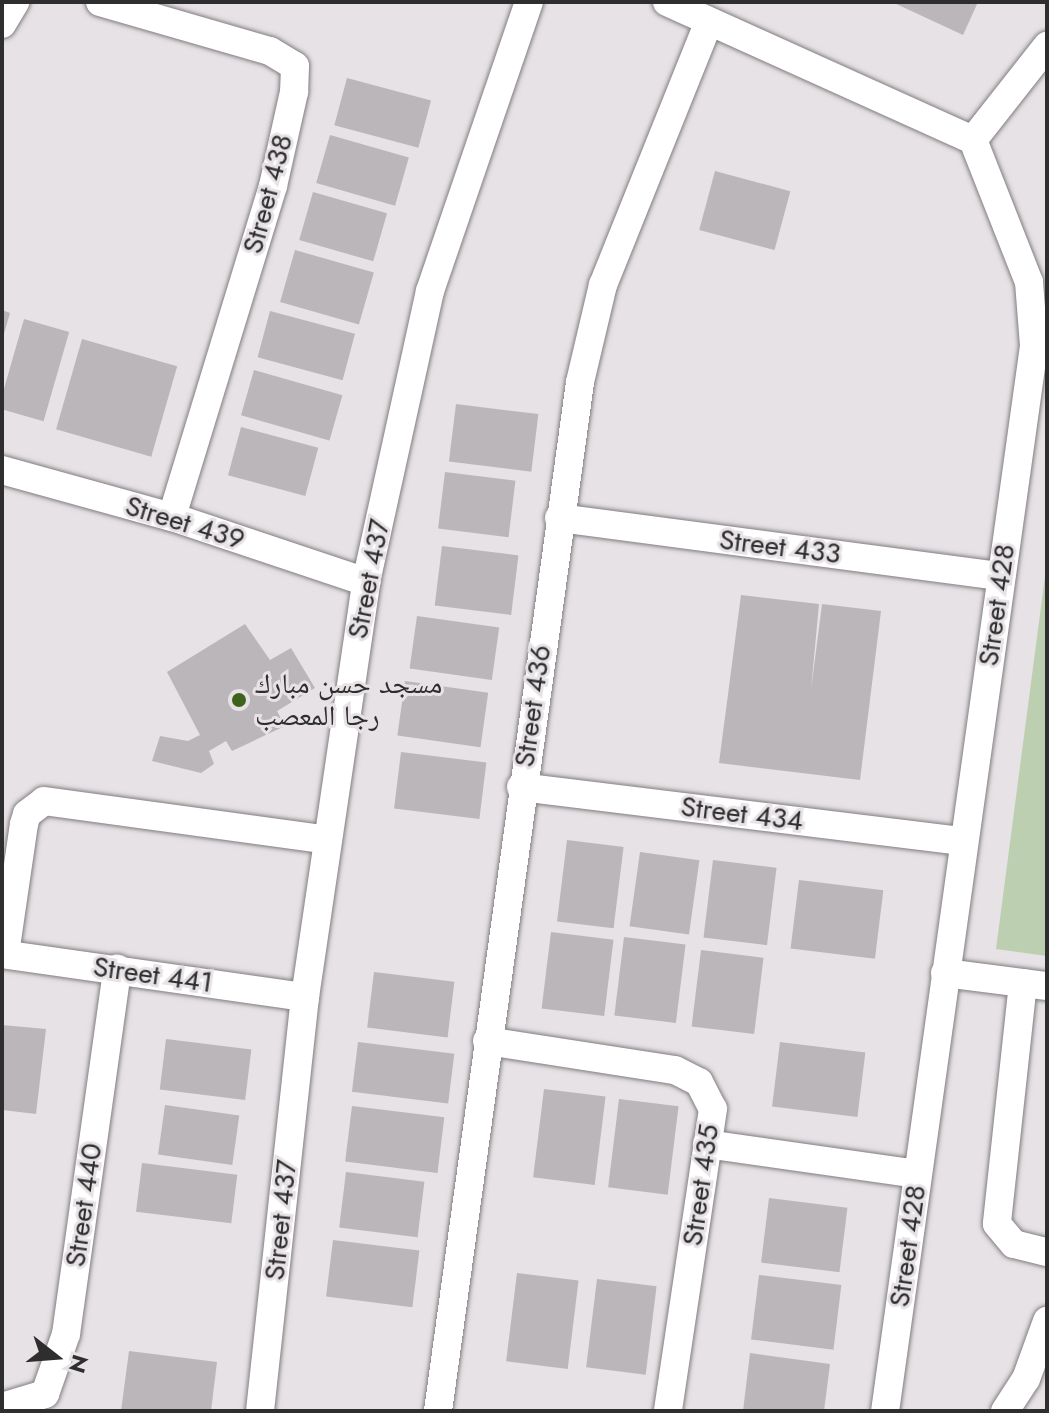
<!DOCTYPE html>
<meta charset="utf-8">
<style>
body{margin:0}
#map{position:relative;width:1049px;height:1413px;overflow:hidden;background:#e6e2e5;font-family:Jost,"Noto Naskh Arabic",sans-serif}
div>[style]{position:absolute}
.green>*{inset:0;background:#bdcfb1}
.building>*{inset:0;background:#bbb6ba;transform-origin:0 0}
.roads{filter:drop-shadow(0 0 2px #817d80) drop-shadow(0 0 2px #817d80)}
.minor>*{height:28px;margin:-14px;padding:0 14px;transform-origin:14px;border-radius:14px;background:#fff}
.dots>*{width:22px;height:22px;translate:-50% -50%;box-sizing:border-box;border:4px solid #e6e2e5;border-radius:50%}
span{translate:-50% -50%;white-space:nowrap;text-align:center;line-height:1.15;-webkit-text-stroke:6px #e6e2e5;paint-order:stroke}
.street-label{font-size:28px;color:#2f2e2f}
.poi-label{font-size:28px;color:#2f2e2f}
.left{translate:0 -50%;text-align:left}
.frame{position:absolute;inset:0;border:4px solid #2f2e2f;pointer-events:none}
.north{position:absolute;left:16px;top:1317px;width:80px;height:80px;-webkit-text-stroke:6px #e6e2e5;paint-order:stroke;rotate:107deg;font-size:22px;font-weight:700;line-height:32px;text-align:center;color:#2f2e2f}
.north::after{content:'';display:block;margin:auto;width:28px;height:36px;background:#2f2e2f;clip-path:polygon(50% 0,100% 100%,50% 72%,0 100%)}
</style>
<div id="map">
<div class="green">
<div style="clip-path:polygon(1047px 561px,1047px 956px,996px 949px)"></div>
</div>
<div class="building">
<div style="clip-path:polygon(892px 2px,978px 2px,963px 35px)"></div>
<div style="left:347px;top:78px;width:87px;height:49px;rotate:15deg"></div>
<div style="left:330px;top:135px;width:82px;height:50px;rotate:16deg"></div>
<div style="left:715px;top:171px;width:78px;height:61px;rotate:15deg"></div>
<div style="left:313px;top:192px;width:77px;height:50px;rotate:16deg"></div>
<div style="left:295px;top:250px;width:82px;height:54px;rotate:16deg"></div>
<div style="clip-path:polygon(2px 310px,10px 313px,3px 337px,2px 337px)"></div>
<div style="left:270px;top:311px;width:88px;height:48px;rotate:15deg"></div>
<div style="left:24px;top:319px;width:47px;height:93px;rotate:16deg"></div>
<div style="left:82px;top:339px;width:99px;height:94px;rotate:16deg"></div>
<div style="left:254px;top:370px;width:92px;height:47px;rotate:16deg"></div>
<div style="left:456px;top:404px;width:83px;height:58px;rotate:7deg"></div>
<div style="left:241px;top:427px;width:80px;height:50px;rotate:15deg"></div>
<div style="left:445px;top:472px;width:71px;height:57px;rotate:7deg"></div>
<div style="left:442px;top:546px;width:77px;height:60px;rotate:7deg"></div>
<div style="clip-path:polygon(741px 595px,819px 604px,811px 690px,822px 604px,881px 611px,860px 780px,719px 763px)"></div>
<div style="left:417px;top:616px;width:83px;height:53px;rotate:8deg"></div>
<div style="clip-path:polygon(245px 624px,270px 660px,291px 648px,315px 688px,277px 711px,285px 726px,232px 751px,226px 741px,209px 751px,214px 764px,201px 773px,152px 761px,160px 736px,188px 741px,200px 735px,167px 672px)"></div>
<div style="left:405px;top:681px;width:84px;height:55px;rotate:8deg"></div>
<div style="left:401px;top:752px;width:86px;height:57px;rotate:7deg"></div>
<div style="left:567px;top:840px;width:57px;height:82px;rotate:7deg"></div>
<div style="left:640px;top:852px;width:60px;height:75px;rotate:8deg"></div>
<div style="left:713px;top:860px;width:64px;height:78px;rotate:7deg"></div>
<div style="left:799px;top:880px;width:85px;height:69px;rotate:7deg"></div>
<div style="left:551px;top:932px;width:63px;height:77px;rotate:7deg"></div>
<div style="left:624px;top:937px;width:62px;height:79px;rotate:7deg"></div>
<div style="left:701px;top:950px;width:63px;height:77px;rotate:7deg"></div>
<div style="left:374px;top:972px;width:81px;height:56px;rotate:7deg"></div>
<div style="clip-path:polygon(2px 1025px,46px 1029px,36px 1114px,2px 1110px)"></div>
<div style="left:166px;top:1039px;width:86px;height:51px;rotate:7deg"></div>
<div style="left:358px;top:1042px;width:97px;height:50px;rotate:7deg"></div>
<div style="left:780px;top:1042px;width:86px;height:65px;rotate:7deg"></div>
<div style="left:544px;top:1089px;width:62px;height:89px;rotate:7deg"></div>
<div style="left:619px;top:1099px;width:60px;height:89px;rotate:7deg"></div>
<div style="left:165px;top:1105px;width:75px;height:50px;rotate:8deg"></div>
<div style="left:352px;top:1106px;width:93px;height:56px;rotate:7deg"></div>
<div style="left:142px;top:1163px;width:96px;height:49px;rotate:7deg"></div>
<div style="left:346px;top:1172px;width:79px;height:56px;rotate:7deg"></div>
<div style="left:769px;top:1198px;width:79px;height:65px;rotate:7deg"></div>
<div style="left:333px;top:1240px;width:87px;height:57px;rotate:7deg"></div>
<div style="left:517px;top:1273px;width:62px;height:89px;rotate:7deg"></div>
<div style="left:759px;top:1275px;width:83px;height:65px;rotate:7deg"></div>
<div style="left:597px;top:1279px;width:60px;height:89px;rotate:7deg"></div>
<div style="clip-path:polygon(129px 1351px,217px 1362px,211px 1411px,121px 1411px)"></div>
<div style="clip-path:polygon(750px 1353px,830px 1364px,824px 1411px,743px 1411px)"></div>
</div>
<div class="roads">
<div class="minor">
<div style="left:100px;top:2px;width:177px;rotate:16.1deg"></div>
<div style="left:270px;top:51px;width:29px;rotate:31deg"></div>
<div style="left:295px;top:66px;width:26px;rotate:92deg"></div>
<div style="left:294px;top:92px;width:96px;rotate:102.6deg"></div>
<div style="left:273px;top:186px;width:346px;rotate:107deg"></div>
<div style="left:667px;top:2px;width:336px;rotate:24.3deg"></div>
<div style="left:973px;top:140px;width:153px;rotate:68.5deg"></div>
<div style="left:1029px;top:282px;width:64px;rotate:85.5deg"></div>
<div style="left:1034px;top:346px;width:1075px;rotate:97.96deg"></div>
<div style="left:2px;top:24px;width:26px;rotate:-59deg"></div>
<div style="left:973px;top:140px;width:120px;rotate:-51.8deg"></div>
<div style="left:2px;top:470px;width:176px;rotate:15.5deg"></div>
<div style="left:172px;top:517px;width:205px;rotate:18.5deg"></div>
<div style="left:559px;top:518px;width:446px;rotate:7.5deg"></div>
<div style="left:521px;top:787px;width:445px;rotate:7deg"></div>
<div style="left:2px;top:954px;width:306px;rotate:8.1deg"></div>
<div style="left:5px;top:954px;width:131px;rotate:-81.7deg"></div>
<div style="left:24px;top:824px;width:10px;rotate:-73deg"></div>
<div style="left:27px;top:814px;width:21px;rotate:-37deg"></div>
<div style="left:44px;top:801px;width:286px;rotate:7.8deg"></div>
<div style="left:945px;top:973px;width:103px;rotate:7.3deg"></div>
<div style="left:1023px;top:983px;width:242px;rotate:96.2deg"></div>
<div style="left:997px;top:1224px;width:26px;rotate:50deg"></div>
<div style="left:1014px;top:1244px;width:34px;rotate:14deg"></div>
<div style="left:487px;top:1041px;width:190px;rotate:8.8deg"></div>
<div style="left:675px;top:1070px;width:27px;rotate:27deg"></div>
<div style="left:699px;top:1082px;width:30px;rotate:63deg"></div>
<div style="left:713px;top:1109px;width:305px;rotate:98.5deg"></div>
<div style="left:707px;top:1144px;width:212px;rotate:8.1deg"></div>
<div style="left:2px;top:1407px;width:45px;rotate:-16.8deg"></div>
<div style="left:45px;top:1394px;width:64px;rotate:-70.7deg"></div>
<div style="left:66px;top:1334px;width:369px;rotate:-82deg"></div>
<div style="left:260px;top:1411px;width:416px;rotate:-83.8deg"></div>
<div style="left:305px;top:997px;width:419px;rotate:-81.6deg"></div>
<div style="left:366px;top:582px;width:298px;rotate:-77.6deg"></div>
<div style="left:430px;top:291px;width:305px;rotate:-71.1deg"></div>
<div style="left:438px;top:1411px;width:1039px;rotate:-82.14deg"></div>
<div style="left:580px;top:382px;width:100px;rotate:-76.7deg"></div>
<div style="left:603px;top:285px;width:284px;rotate:-68.1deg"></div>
<div style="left:1005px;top:1411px;width:38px;rotate:-57deg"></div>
<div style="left:1026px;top:1379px;width:62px;rotate:-70.1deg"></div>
</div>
</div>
<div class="dots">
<div style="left:239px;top:700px;background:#3d631d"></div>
</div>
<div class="street-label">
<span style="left:268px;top:194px;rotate:-75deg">Street 438</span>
<span style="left:185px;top:523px;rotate:17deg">Street 439</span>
<span style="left:780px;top:547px;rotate:7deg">Street 433</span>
<span style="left:369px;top:579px;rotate:-79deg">Street 437</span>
<span style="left:997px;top:605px;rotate:-82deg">Street 428</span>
<span style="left:533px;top:706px;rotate:-82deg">Street 436</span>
<span style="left:742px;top:814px;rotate:7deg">Street 434</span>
<span style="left:153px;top:975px;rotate:8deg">Street 441</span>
<span style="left:701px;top:1185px;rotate:-82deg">Street 435</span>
<span style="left:84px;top:1205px;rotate:-82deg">Street 440</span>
<span style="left:281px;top:1220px;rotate:-84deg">Street 437</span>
<span style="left:908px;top:1246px;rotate:-82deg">Street 428</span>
</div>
<div class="poi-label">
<span class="left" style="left:255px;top:700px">مسجد حسن مبارك<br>رجا المعصب</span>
</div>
<div class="frame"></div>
<div class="north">N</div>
</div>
